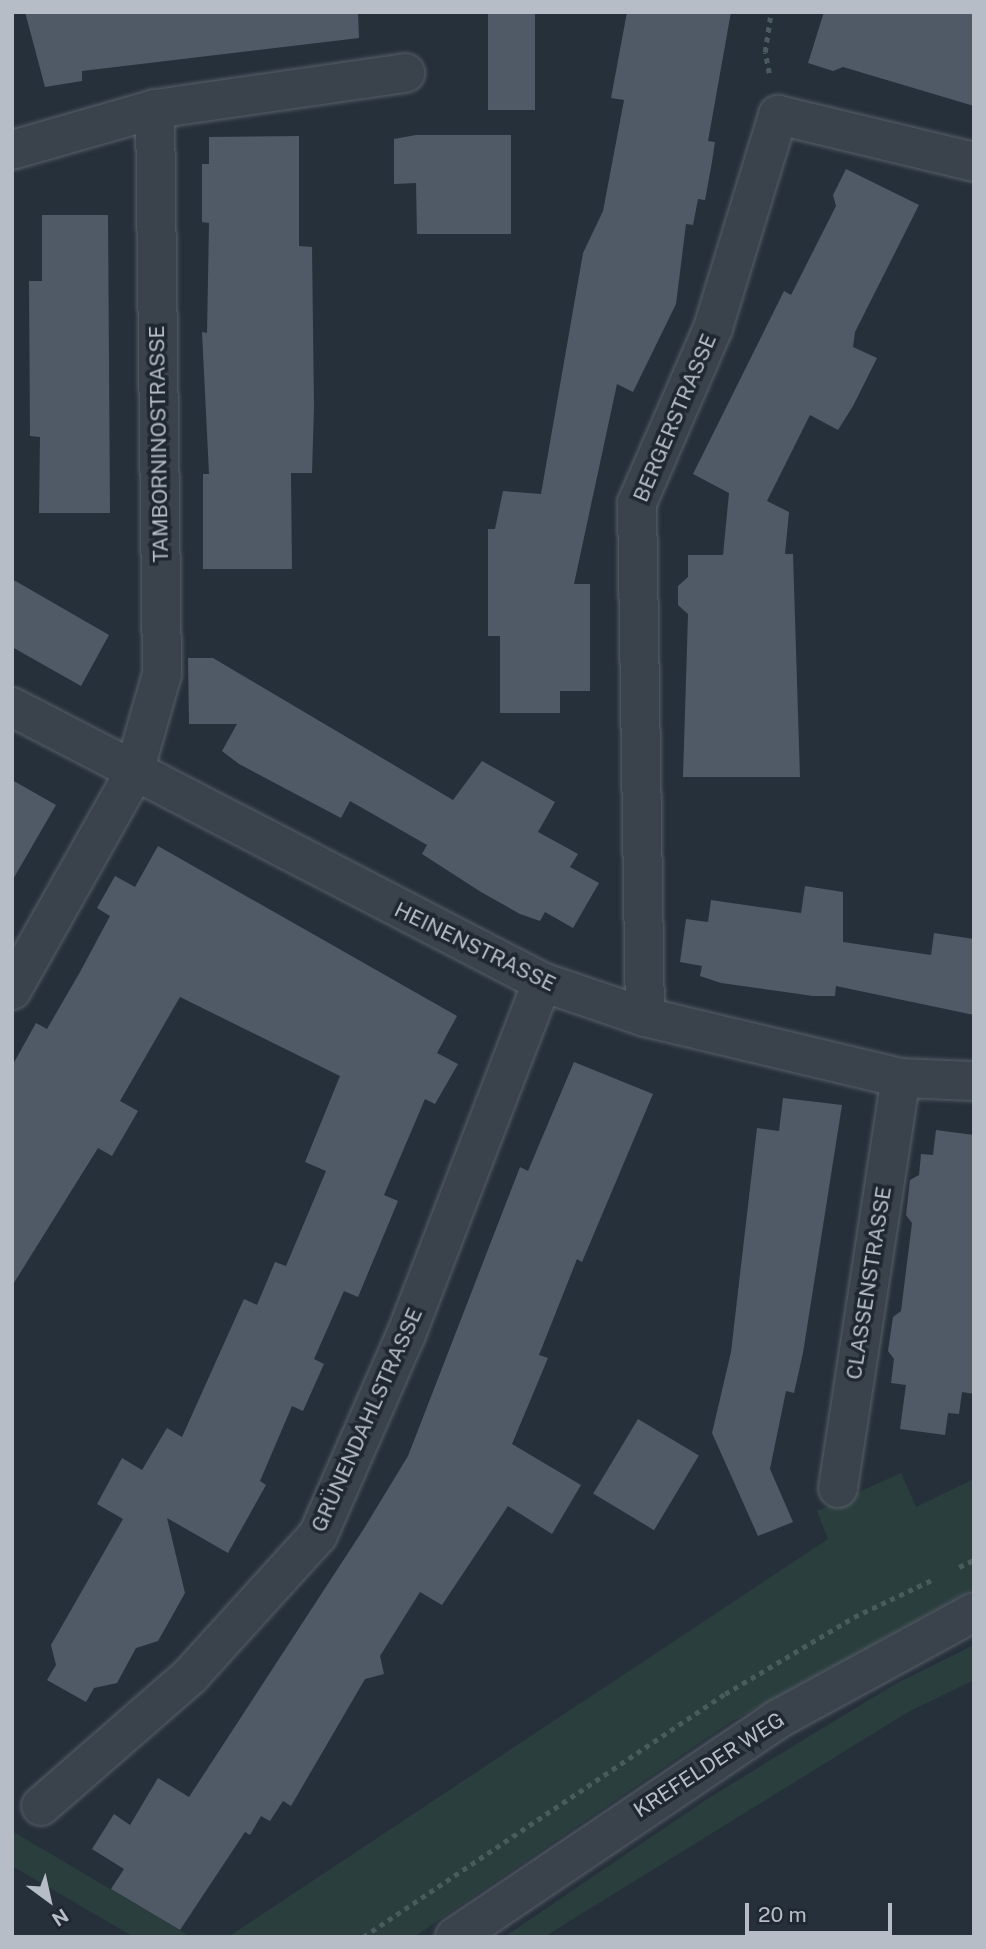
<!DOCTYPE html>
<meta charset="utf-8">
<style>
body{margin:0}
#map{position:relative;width:986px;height:1949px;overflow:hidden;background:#26303b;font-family:"Public Sans",sans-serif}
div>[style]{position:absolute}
.green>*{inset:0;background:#2b3e3e}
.building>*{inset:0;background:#505a66;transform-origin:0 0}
.path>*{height:4.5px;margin-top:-2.25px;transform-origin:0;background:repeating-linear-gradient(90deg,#4a5b5d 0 5px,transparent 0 10px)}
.roads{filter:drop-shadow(0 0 2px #586069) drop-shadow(0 0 2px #586069)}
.minor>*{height:38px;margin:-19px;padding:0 19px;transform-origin:19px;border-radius:19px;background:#3a424b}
.tertiary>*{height:38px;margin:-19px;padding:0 19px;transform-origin:19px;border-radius:19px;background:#3a424b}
span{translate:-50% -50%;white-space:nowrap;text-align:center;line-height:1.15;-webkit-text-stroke:7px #1f2730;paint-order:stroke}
.street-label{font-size:21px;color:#b6bdc7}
.frame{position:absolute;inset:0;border:14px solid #b6bdc7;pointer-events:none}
.north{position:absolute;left:14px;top:1865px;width:70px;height:70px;-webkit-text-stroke:5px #1f2730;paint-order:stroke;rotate:147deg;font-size:19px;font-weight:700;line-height:28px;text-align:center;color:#b6bdc7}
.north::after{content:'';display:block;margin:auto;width:24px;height:32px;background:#b6bdc7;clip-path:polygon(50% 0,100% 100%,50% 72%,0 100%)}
.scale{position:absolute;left:745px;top:1903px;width:147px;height:32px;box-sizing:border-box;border:4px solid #b6bdc7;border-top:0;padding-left:9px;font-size:21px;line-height:24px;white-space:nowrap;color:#b6bdc7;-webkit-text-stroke:5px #1f2730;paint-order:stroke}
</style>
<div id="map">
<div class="green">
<div style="clip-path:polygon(901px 1473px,916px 1507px,974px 1479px,974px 1588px,729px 1723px,414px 1937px,228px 1937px,828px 1539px,817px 1511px)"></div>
<div style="clip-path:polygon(974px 1645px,974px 1680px,908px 1712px,544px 1937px,504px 1937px,707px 1799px,895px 1684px)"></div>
<div style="clip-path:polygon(12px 1831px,39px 1847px,191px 1937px,134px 1937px,12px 1866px)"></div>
</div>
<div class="building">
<div style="clip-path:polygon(25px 12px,358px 12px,359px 38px,82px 71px,82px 81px,45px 87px)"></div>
<div style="left:488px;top:12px;width:47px;height:98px"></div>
<div style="clip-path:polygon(627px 12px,731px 12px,708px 141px,715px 142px,712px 162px,705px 200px,698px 199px,693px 225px,686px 224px,676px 304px,633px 392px,617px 384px,574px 584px,590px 584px,590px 691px,560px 691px,560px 713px,500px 713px,500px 636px,488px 636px,488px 529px,495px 529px,503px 491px,541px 494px,583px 253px,603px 211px,624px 100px,611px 98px)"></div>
<div style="clip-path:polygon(824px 12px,974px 12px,974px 106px,843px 67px,833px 71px,808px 63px)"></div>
<div style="clip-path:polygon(416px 135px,511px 135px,511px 234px,417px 234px,416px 183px,394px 184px,394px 139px)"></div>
<div style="clip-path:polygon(299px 136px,299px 246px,312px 247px,314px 406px,312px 473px,291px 473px,292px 569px,203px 569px,203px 474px,209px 474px,202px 332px,207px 333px,209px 223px,202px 222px,202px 164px,209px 164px,209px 137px)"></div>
<div style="clip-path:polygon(846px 169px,919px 205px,855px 332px,853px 347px,877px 358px,853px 406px,838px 430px,810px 415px,767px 501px,789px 512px,785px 554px,793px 554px,800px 777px,683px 777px,688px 614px,678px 605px,678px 586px,688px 577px,688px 555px,723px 555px,729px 493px,693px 474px,784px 291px,791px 295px,836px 206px,833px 195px)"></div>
<div style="clip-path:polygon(42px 215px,108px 215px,110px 513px,39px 513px,40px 437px,30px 436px,29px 281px,42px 281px)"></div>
<div style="clip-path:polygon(12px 579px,109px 635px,81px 686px,12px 647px)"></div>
<div style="clip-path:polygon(188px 658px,213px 658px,453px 800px,482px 761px,555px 802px,538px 832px,578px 854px,570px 867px,599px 883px,573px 928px,545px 912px,540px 921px,520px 914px,481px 892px,422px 854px,427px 845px,350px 801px,341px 818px,239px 764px,222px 751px,237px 724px,189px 724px)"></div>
<div style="clip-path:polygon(12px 780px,56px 805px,12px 881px)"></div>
<div style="clip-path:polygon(158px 846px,457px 1016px,437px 1053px,458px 1064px,435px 1104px,425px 1099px,384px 1195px,398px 1201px,358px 1297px,344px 1291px,314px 1359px,324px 1364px,303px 1411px,292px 1406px,260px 1481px,266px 1485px,228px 1553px,167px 1518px,185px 1593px,158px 1641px,136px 1648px,117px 1683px,94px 1688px,86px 1702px,47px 1680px,56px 1665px,51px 1645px,123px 1519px,97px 1504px,122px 1458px,142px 1470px,167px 1428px,182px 1437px,244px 1299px,257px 1305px,275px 1262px,286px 1266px,326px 1171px,305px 1162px,340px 1076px,180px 997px,120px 1101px,138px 1111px,112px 1156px,98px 1148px,12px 1286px,12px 1066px,36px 1023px,47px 1029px,80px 972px,110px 916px,97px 908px,115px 876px,135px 887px)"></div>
<div style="clip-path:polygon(805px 886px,843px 892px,843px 942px,931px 955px,934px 933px,974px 939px,974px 1015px,836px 986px,835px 996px,813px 996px,721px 983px,700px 976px,702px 966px,680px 962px,686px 919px,708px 922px,711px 900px,801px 913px)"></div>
<div style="clip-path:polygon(574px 1062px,653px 1094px,582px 1262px,577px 1259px,539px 1355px,548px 1358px,512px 1444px,581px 1485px,552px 1534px,508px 1506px,442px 1605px,420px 1592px,380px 1656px,384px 1674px,365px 1679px,291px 1806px,283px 1801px,270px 1821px,261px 1816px,250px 1835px,245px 1832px,180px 1930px,111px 1889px,124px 1869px,92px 1849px,114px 1814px,130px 1825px,158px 1778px,189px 1797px,363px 1530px,408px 1456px,520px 1167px,528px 1171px)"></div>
<div style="clip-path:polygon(783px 1098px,842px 1105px,803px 1353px,794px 1393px,786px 1391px,770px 1469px,793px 1522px,758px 1536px,712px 1433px,731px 1352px,757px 1128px,779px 1131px)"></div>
<div style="clip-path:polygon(936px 1130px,974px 1135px,974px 1394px,962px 1392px,959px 1414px,948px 1413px,945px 1435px,900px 1429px,906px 1385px,891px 1383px,894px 1359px,888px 1351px,893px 1317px,901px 1311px,912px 1223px,906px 1215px,910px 1180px,919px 1175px,921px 1154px,933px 1155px)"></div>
<div style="left:638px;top:1419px;width:71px;height:87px;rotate:31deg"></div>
</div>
<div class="path">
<div style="left:769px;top:73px;width:21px;rotate:-101deg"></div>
<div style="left:765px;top:52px;width:40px;rotate:-81.5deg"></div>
<div style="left:959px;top:1567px;width:17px;rotate:-25deg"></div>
<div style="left:363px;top:1937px;width:436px;rotate:-33.9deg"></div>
<div style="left:725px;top:1694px;width:150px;rotate:-30.8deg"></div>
<div style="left:854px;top:1617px;width:86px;rotate:-25.4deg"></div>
</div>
<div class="roads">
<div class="minor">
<div style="left:155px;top:109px;width:253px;rotate:-8.2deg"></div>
<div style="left:12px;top:150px;width:149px;rotate:-16deg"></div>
<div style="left:155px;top:109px;width:565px;rotate:89.29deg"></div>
<div style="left:162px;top:674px;width:105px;rotate:106deg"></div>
<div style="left:133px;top:775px;width:247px;rotate:119.4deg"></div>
<div style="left:12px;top:707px;width:597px;rotate:27.42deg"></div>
<div style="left:542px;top:982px;width:109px;rotate:18.8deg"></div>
<div style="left:645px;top:1017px;width:263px;rotate:13.4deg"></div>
<div style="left:901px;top:1078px;width:73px;rotate:2.4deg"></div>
<div style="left:645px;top:1017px;width:514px;rotate:-90.89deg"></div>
<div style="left:637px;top:503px;width:191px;rotate:-66.5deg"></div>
<div style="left:713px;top:328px;width:223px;rotate:-73deg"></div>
<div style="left:778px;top:115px;width:202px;rotate:13.5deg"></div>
<div style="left:838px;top:1488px;width:415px;rotate:-81.3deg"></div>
<div style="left:41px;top:1806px;width:198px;rotate:-41.1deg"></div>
<div style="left:190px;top:1676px;width:190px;rotate:-47.8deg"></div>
<div style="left:318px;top:1535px;width:219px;rotate:-66.3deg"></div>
<div style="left:406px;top:1335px;width:378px;rotate:-68.9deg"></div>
</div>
<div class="tertiary">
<div style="left:455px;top:1937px;width:390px;rotate:-34deg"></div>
<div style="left:778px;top:1719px;width:223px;rotate:-28.6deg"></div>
</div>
</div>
<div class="street-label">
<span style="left:675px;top:418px;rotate:-67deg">BERGERSTRASSE</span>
<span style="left:159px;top:444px;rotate:-91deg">TAMBORNINOSTRASSE</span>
<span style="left:475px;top:947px;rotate:26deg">HEINENSTRASSE</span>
<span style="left:869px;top:1283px;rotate:-81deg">CLASSENSTRASSE</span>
<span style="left:367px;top:1420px;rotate:-66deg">GRÜNENDAHLSTRASSE</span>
<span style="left:709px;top:1765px;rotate:-33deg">KREFELDER WEG</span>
</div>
<div class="frame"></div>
<div class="north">N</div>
<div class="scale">20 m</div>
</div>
